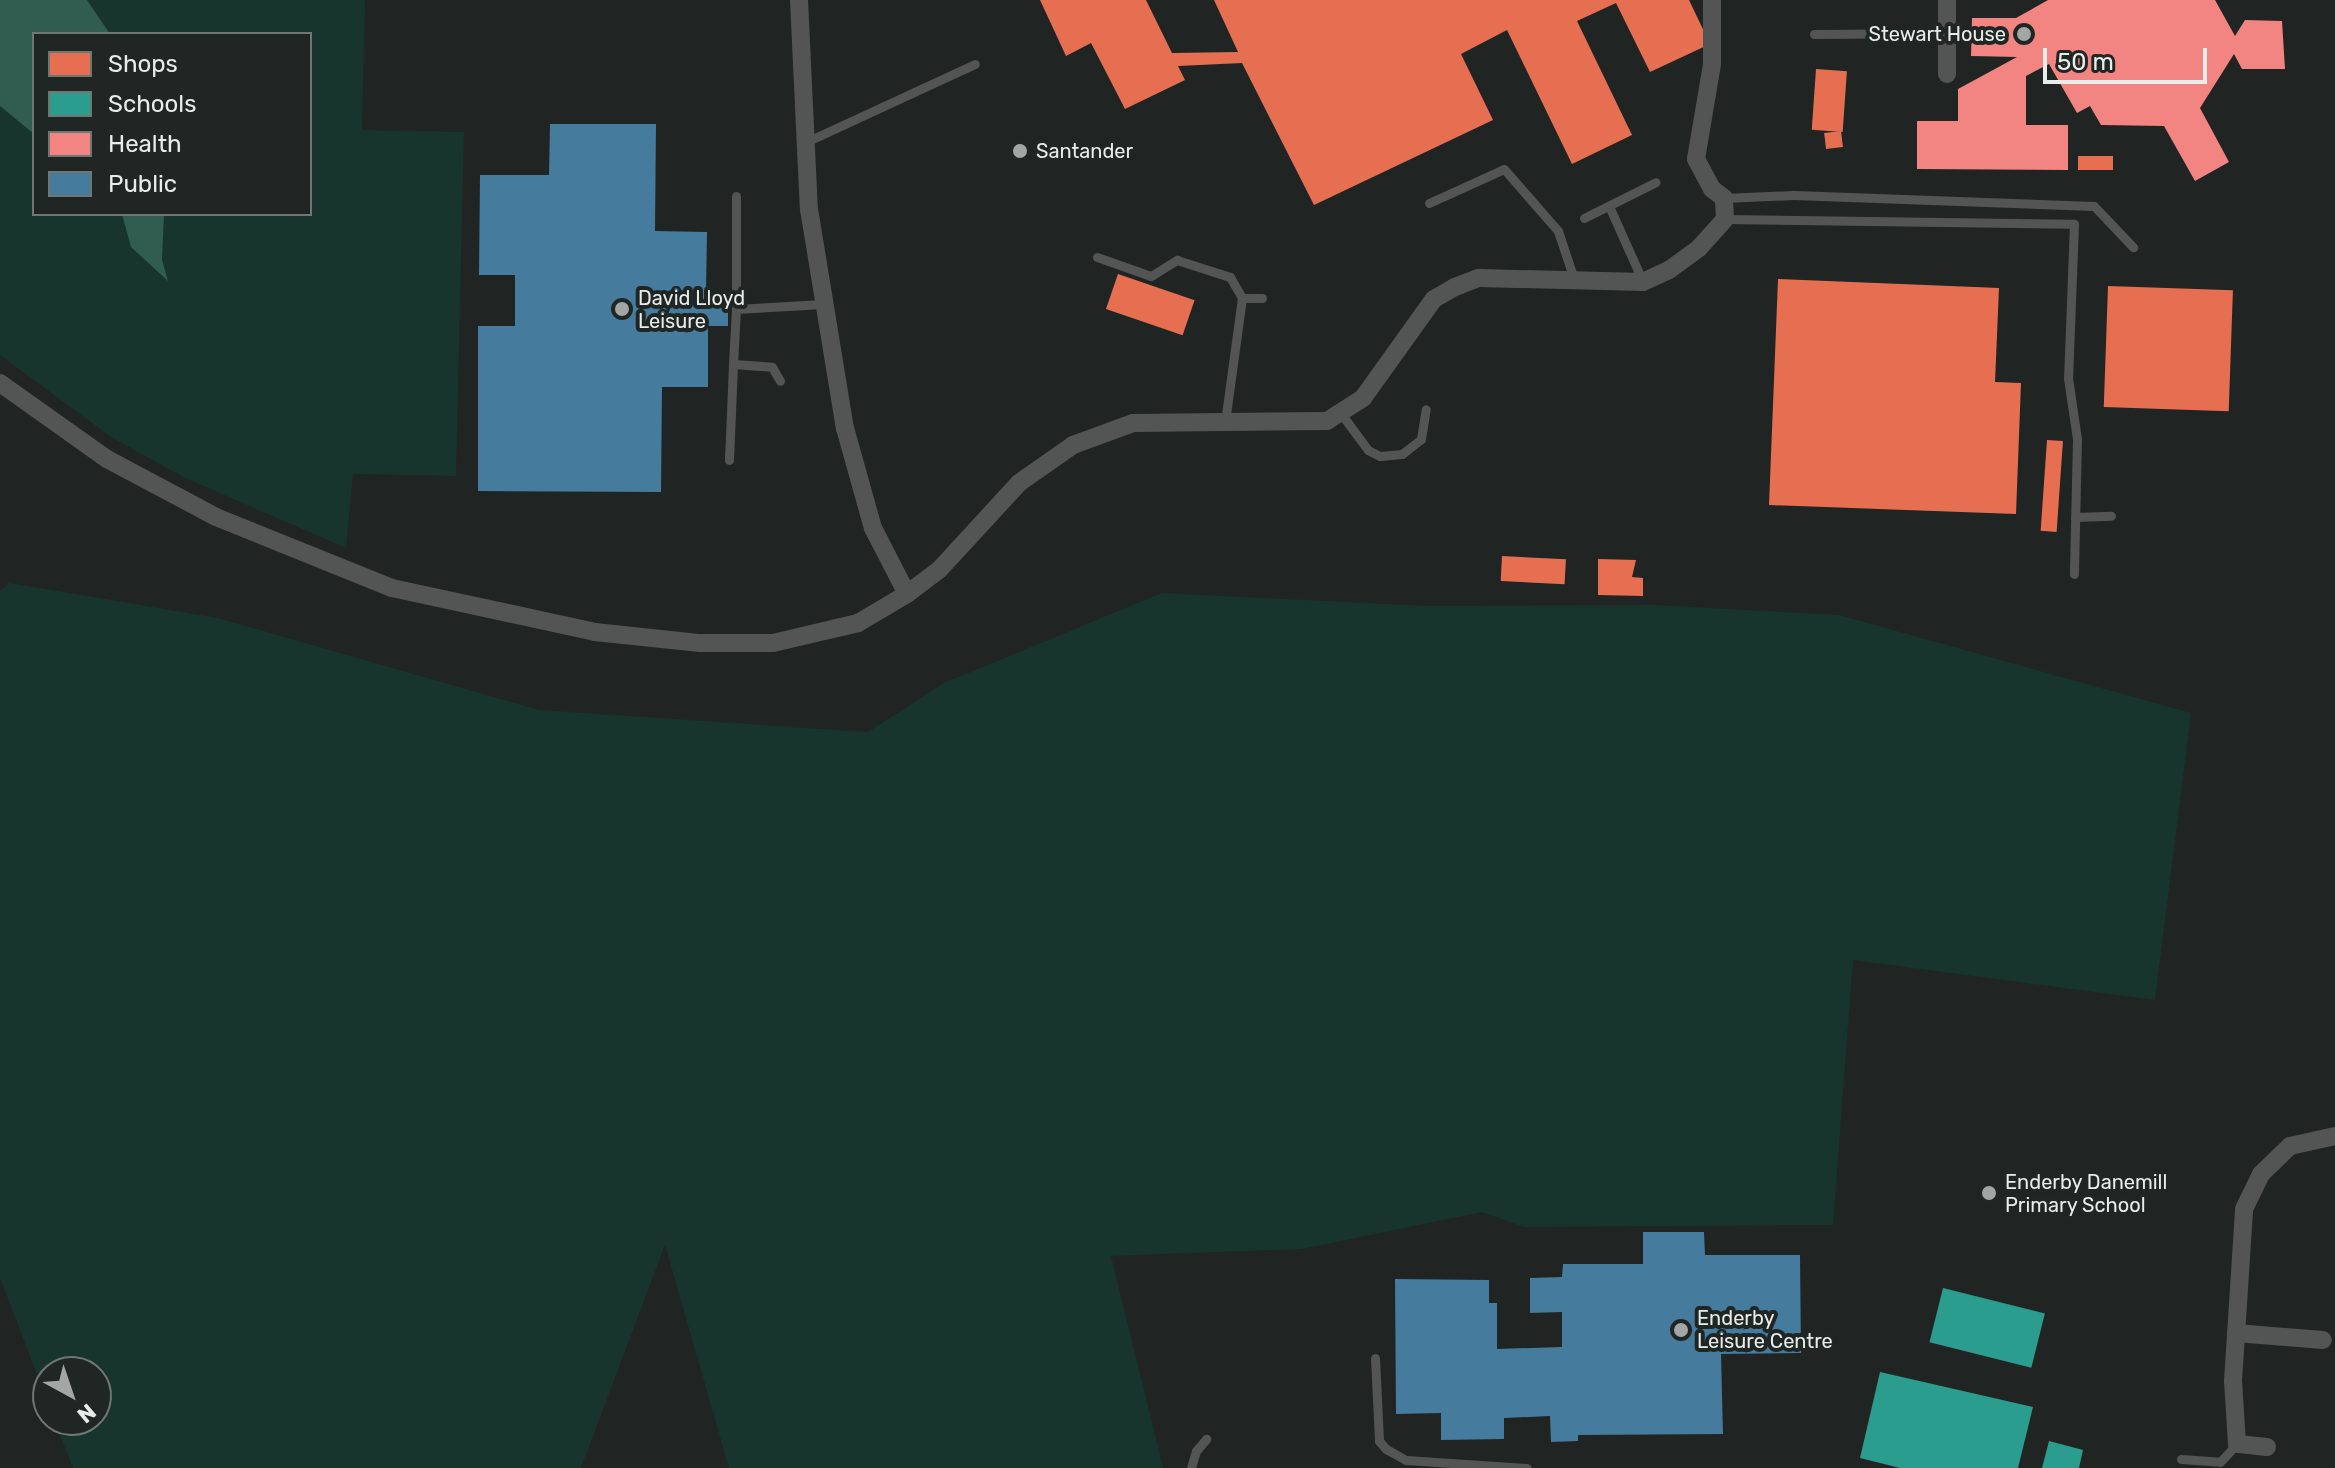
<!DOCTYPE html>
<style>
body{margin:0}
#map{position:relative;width:2335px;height:1468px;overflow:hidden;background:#202523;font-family:Rubik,sans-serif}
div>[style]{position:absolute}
.green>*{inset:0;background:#17342d}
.water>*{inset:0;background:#305d50}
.shops>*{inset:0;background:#e76f51;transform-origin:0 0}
.schools>*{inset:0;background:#2a9d8f;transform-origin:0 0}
.health>*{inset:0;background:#f28482}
.public>*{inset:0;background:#457b9d}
.service>*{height:9px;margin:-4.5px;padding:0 4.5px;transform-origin:4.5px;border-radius:4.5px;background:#535554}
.minor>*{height:18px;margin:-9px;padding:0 9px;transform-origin:9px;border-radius:9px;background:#535554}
.dots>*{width:22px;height:22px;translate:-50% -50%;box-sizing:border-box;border:4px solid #1f2624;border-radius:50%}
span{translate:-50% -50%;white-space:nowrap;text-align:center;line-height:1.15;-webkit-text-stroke:8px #1f2624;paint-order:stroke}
.poi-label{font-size:20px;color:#e8edeb}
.right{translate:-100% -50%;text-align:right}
.left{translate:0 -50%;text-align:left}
.legend{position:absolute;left:32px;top:32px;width:280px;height:184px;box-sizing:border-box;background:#1f2624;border:2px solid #6f7674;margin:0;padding:10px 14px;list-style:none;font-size:24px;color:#e8edeb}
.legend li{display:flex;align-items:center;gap:16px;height:40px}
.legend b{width:40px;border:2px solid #6f7674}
.north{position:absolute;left:32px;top:1356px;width:80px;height:80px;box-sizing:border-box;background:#1f2624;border:2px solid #6f7674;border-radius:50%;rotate:140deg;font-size:22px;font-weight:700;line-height:32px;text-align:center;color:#e8edeb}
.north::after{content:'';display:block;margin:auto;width:28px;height:36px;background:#a2a7a5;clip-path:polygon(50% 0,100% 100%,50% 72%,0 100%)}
.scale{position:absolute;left:2043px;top:48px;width:164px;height:36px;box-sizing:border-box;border:4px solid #e8edeb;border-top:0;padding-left:10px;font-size:24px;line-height:28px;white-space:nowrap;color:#e8edeb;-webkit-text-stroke:6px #1f2624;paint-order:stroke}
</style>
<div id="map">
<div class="green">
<div style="clip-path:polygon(evenodd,0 0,365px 0,362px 130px,464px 132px,456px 476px,353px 474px,346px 548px,183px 477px,111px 437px,0 355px,0 0,34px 34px,310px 34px,310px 214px,34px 214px,34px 34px)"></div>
<div style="clip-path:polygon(9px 583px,218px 618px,539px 710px,868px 732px,944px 683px,1162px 593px,1427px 606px,1653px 605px,1839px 615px,2191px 713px,2155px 1000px,1853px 960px,1833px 1225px,1524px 1227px,1482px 1212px,1302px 1249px,1111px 1256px,1163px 1468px,729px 1468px,665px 1245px,581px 1468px,73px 1468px,54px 1420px,96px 1420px,96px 1372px,48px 1372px,48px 1403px,0 1278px,0 591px)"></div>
</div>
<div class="water">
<div style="clip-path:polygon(0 0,87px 0,110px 34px,34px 34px,34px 134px,0 106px)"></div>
<div style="clip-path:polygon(122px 214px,164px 214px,162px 260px,168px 281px,131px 247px)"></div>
</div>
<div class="shops">
<div style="clip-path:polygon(1040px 0,1146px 0,1172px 53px,1238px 52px,1214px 0,1689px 0,1710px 44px,1650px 72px,1616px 3px,1577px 21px,1632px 135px,1572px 164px,1507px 30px,1461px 54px,1493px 120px,1314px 205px,1242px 63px,1178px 66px,1185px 80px,1125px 109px,1091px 43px,1066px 56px)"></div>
<div style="left:1816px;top:69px;width:31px;height:61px;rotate:4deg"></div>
<div style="left:1841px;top:131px;width:16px;height:17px;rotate:83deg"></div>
<div style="left:2113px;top:156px;width:14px;height:35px;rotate:90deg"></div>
<div style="left:1118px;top:274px;width:81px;height:37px;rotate:19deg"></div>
<div style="clip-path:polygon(1778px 279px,1999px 288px,1995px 382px,2021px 383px,2016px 514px,1769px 505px)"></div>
<div style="left:2108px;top:286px;width:125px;height:121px;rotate:2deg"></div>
<div style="left:2047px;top:440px;width:16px;height:91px;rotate:4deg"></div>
<div style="left:1502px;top:556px;width:64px;height:25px;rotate:3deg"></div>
<div style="clip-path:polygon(1598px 559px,1636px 560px,1632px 577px,1643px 578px,1643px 596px,1598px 595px)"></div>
</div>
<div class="schools">
<div style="left:1943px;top:1288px;width:105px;height:56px;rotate:14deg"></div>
<div style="clip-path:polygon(1880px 1372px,2033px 1407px,2018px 1468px,1900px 1468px,1860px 1458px)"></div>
<div style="clip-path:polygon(2049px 1441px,2083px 1450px,2079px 1468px,2042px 1468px)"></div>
</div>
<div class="health">
<div style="clip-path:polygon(2048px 0,2215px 0,2235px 36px,2245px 20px,2282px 21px,2285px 69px,2242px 69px,2234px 54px,2200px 108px,2229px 162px,2195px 181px,2164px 126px,2101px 125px,2090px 106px,2077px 113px,2049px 64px,2026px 76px,2026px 125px,2068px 125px,2068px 170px,1917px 169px,1917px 121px,1958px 121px,1958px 89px,2017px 57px,1971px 56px,1972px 18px,2016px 18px)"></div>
</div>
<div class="public">
<div style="clip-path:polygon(550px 124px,656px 124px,655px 231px,707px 232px,706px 292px,728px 292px,728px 326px,708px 326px,708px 387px,662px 387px,661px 492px,478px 491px,478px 326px,515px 326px,515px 275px,479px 275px,480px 175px,549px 175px)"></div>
<div style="clip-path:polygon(1643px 1232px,1704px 1232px,1705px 1255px,1800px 1255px,1801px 1353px,1721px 1354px,1723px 1434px,1578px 1435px,1578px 1441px,1551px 1442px,1550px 1416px,1504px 1418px,1504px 1439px,1441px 1440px,1441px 1413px,1396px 1414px,1395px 1279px,1489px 1280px,1489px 1303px,1497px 1303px,1497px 1349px,1562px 1347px,1562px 1312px,1530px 1313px,1530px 1278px,1562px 1277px,1563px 1264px,1643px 1264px)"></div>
</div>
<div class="service">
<div style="left:1814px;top:34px;width:133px;rotate:-0.4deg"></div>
<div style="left:806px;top:142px;width:186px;rotate:-24.8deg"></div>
<div style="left:736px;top:196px;width:113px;rotate:90deg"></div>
<div style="left:1724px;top:198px;width:70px;rotate:-2.5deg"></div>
<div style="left:1794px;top:195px;width:300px;rotate:2.1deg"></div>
<div style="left:2094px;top:206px;width:57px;rotate:46.4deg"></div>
<div style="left:1429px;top:203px;width:82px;rotate:-24.4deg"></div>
<div style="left:1504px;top:169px;width:82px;rotate:48.9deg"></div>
<div style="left:1558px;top:231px;width:54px;rotate:71.6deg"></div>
<div style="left:1609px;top:206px;width:83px;rotate:65.9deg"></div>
<div style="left:1584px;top:218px;width:80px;rotate:-26.6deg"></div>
<div style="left:1725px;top:219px;width:349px;rotate:0.8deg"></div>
<div style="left:2074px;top:224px;width:154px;rotate:92.2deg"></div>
<div style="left:2068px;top:378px;width:62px;rotate:81.6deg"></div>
<div style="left:2077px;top:439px;width:135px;rotate:91.3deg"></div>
<div style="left:1097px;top:257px;width:57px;rotate:19.4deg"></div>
<div style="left:1151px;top:276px;width:31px;rotate:-32deg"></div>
<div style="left:1177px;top:260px;width:56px;rotate:17.8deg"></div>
<div style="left:1230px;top:277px;width:24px;rotate:60deg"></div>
<div style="left:1242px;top:298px;width:20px"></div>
<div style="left:733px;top:364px;width:55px;rotate:-86.9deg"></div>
<div style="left:736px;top:309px;width:87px;rotate:-3.3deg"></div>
<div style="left:1342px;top:415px;width:44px;rotate:53.4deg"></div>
<div style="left:1368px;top:450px;width:13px;rotate:27deg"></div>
<div style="left:1380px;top:456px;width:22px;rotate:-5deg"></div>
<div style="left:1402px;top:454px;width:24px;rotate:-38deg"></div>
<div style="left:1421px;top:439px;width:30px;rotate:-81deg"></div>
<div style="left:1225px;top:422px;width:125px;rotate:-82.2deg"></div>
<div style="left:729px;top:460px;width:96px;rotate:-87.6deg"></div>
<div style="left:733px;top:364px;width:39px;rotate:4deg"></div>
<div style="left:772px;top:367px;width:16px;rotate:60deg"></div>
<div style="left:2075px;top:517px;width:36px;rotate:-2deg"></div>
<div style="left:1375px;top:1358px;width:83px;rotate:87.2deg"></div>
<div style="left:1379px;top:1441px;width:11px;rotate:49deg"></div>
<div style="left:1386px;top:1449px;width:23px;rotate:29deg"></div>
<div style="left:1406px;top:1460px;width:121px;rotate:3.8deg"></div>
<div style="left:2181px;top:1459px;width:39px;rotate:4deg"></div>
<div style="left:2220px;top:1462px;width:25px;rotate:-47deg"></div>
<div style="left:1191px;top:1468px;width:18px;rotate:-74deg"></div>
<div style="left:1196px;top:1451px;width:16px;rotate:-50deg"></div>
</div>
<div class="minor">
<div style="left:799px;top:0;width:209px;rotate:87.3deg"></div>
<div style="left:809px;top:209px;width:222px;rotate:80.7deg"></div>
<div style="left:845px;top:428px;width:104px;rotate:74.4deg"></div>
<div style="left:873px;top:528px;width:74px;rotate:62.7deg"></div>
<div style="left:1947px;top:74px;width:74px;rotate:-90deg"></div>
<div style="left:0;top:383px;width:131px;rotate:35.4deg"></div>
<div style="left:107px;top:459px;width:123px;rotate:28deg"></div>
<div style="left:216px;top:517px;width:190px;rotate:22deg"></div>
<div style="left:392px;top:588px;width:208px;rotate:12.2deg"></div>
<div style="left:595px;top:632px;width:106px;rotate:6deg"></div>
<div style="left:700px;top:643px;width:73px"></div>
<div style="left:773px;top:643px;width:87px;rotate:-13.2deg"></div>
<div style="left:858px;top:623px;width:57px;rotate:-30.6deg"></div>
<div style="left:907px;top:594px;width:40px;rotate:-37deg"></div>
<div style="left:939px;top:570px;width:118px;rotate:-47.4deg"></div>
<div style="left:1019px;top:483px;width:66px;rotate:-35.1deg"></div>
<div style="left:1073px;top:445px;width:64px;rotate:-20.1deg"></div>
<div style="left:1133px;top:423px;width:194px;rotate:-0.6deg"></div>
<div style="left:1327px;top:421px;width:43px;rotate:-32.6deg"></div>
<div style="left:1363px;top:398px;width:122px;rotate:-54.4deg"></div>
<div style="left:1434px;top:299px;width:24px;rotate:-30deg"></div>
<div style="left:1455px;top:287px;width:26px;rotate:-21deg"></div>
<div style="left:1479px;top:278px;width:164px;rotate:1.4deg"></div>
<div style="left:1643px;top:282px;width:29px;rotate:-25deg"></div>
<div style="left:1669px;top:270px;width:37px;rotate:-36deg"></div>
<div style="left:1699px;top:248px;width:39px;rotate:-48deg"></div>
<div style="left:1725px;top:219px;width:21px;rotate:-93deg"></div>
<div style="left:1724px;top:198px;width:15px;rotate:-143deg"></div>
<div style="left:1712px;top:189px;width:34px;rotate:-118deg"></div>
<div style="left:1696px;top:159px;width:96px;rotate:-80.4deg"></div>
<div style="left:1712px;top:64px;width:64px;rotate:-90deg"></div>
<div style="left:2236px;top:1333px;width:87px;rotate:4.6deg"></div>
<div style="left:2267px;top:1447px;width:30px;rotate:-174deg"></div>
<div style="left:2237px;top:1444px;width:63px;rotate:-93.6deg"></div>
<div style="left:2233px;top:1381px;width:172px;rotate:-86.3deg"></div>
<div style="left:2244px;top:1209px;width:39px;rotate:-64deg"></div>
<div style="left:2261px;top:1174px;width:40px;rotate:-44deg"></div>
<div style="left:2290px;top:1146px;width:46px;rotate:-12.5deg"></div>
</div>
<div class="dots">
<div style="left:2024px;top:34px;background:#a2a7a5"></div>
<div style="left:1020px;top:151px;background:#a2a7a5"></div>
<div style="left:622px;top:309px;background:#a2a7a5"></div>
<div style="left:1989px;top:1193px;background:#a2a7a5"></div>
<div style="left:1681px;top:1330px;background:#a2a7a5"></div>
</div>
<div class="poi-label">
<span class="right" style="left:2006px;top:34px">Stewart House</span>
<span class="left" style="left:1036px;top:151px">Santander</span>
<span class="left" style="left:638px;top:310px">David Lloyd<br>Leisure</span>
<span class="left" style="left:2005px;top:1194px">Enderby Danemill<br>Primary School</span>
<span class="left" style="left:1697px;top:1330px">Enderby<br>Leisure Centre</span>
</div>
<ul class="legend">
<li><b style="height:22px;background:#e76f51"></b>Shops</li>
<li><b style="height:22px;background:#2a9d8f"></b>Schools</li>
<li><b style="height:22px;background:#f28482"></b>Health</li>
<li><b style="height:22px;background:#457b9d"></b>Public</li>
</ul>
<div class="north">N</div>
<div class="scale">50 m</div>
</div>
